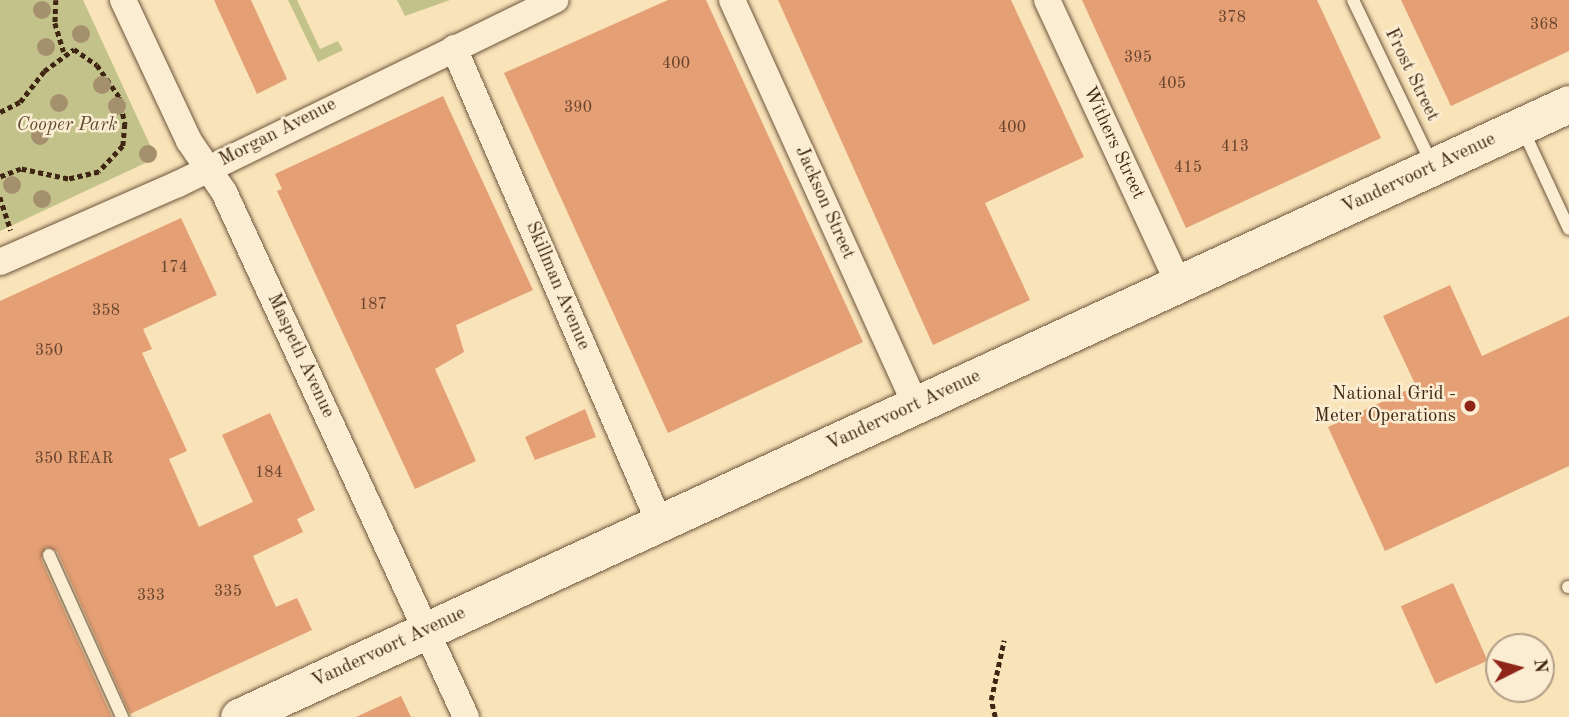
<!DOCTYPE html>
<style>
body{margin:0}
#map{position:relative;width:1569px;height:717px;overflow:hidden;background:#f9e3b9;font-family:"Old Standard TT",serif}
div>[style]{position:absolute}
.green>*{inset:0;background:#c4c28b}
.building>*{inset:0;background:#e49f75;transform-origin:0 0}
.path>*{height:4.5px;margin-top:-2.25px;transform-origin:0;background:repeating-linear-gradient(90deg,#3f2613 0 5px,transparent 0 8.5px)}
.roads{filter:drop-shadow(0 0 2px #6e553c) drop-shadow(0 0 2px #6e553c)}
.service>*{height:12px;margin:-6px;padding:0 6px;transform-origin:6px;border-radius:6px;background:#fbedd2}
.minor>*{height:26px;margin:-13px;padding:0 13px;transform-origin:13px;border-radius:13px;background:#fbedd2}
.secondary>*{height:37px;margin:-18.5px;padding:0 18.5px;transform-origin:18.5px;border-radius:18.5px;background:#fbedd2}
.trees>*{width:18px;height:18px;margin:-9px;border-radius:50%;background:#a5906e}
.dots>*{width:19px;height:19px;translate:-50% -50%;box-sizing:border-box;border:4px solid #fbedd2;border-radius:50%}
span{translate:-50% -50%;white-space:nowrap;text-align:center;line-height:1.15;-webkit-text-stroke:5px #fbedd2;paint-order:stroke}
.number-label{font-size:16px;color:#68442c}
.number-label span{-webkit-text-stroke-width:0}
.street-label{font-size:19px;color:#3f2613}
.park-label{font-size:19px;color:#604d31;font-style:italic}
.poi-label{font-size:19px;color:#3f2613}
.right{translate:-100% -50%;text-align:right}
.north{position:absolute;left:1485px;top:633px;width:70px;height:70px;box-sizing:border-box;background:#fbedd2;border:2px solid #b09d86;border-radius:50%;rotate:84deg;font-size:19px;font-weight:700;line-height:28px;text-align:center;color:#3f2613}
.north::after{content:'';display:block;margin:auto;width:24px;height:32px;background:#8f2418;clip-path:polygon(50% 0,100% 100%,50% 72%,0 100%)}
</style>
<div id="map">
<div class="green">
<div style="clip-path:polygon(0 0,83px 0,156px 158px,0 231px)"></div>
<div style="clip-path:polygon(288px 0,297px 0,320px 49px,338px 41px,343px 50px,318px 62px)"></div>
<div style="clip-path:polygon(397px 0,450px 0,405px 16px)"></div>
</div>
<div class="building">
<div style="clip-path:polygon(214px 0,251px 0,287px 79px,257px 94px)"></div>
<div style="clip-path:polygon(668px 0,706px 0,863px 342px,668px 433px,504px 73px)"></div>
<div style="clip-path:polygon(778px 0,1011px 0,1084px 157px,985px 203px,1030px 300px,933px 345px)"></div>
<div style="clip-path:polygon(1082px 0,1317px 0,1381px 138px,1186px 228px)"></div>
<div style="clip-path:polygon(1401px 0,1569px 0,1569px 51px,1451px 106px)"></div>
<div style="clip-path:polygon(443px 96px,533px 290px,456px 325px,464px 352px,435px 369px,476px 461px,415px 489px,277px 191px,282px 189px,275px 174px)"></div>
<div style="clip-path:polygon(181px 218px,217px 295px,143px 329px,152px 349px,142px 353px,187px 451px,169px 459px,199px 527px,253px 502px,222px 435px,270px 413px,315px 510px,297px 519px,303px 532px,253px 556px,276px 607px,297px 598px,312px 630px,130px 714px,57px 551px,46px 547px,41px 559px,112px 717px,0 717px,0 301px)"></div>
<div style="clip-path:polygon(1450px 285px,1482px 356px,1569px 316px,1569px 466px,1385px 551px,1328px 427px,1416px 386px,1383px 316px)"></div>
<div style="clip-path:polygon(585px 409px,596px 437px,535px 460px,525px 437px)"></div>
<div style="left:1453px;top:583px;width:85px;height:57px;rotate:66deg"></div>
<div style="clip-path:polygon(401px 696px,411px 717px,356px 717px)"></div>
</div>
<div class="path">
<div style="left:56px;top:0;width:23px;rotate:92deg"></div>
<div style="left:55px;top:23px;width:30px;rotate:73deg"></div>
<div style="left:0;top:112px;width:22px;rotate:-27deg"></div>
<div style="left:20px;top:102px;width:39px;rotate:-52deg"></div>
<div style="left:44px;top:71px;width:37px;rotate:-36deg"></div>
<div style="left:74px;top:49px;width:28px;rotate:35deg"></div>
<div style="left:97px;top:65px;width:39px;rotate:55deg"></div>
<div style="left:119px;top:97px;width:28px;rotate:77deg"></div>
<div style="left:125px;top:124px;width:22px;rotate:95deg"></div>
<div style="left:123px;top:146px;width:35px;rotate:133deg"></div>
<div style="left:99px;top:172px;width:32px;rotate:167deg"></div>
<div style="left:68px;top:179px;width:48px;rotate:-168deg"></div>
<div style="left:21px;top:169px;width:22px;rotate:159deg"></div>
<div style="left:0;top:197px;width:35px;rotate:72deg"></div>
<div style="left:995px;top:717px;width:17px;rotate:-103deg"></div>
<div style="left:991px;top:700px;width:61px;rotate:-77.8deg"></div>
</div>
<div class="roads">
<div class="service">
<div style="left:1353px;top:0;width:182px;rotate:64.3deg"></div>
<div style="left:1523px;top:130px;width:109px;rotate:65.1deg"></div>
<div style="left:49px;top:555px;width:178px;rotate:65.7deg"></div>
<div style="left:1568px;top:587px;width:1px"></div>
</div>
<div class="minor">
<div style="left:123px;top:0;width:156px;rotate:64.9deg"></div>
<div style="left:189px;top:141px;width:62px;rotate:55.5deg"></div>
<div style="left:224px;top:192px;width:578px;rotate:65.25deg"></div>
<div style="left:732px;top:0;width:446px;rotate:65.6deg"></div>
<div style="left:1047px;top:0;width:314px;rotate:65.1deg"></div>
<div style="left:454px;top:48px;width:519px;rotate:66.6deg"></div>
<div style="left:0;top:262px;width:194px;rotate:-23.7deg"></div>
<div style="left:178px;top:184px;width:420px;rotate:-26deg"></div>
</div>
<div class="secondary">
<div style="left:239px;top:717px;width:1464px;rotate:-24.75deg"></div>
</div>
</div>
<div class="trees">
<div style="left:42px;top:10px"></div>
<div style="left:81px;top:34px"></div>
<div style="left:46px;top:47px"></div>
<div style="left:102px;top:85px"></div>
<div style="left:59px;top:103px"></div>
<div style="left:117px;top:106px"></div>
<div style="left:40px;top:136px"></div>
<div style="left:148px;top:154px"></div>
<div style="left:12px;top:185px"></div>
<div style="left:42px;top:199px"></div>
</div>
<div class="dots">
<div style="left:1470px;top:406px;background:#8f2418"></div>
</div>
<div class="number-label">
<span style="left:1232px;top:18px">378</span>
<span style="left:1544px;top:25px">368</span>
<span style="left:1138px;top:58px">395</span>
<span style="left:676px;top:64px">400</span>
<span style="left:1172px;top:84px">405</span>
<span style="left:578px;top:108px">390</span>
<span style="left:1012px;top:128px">400</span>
<span style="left:1235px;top:147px">413</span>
<span style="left:1188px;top:168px">415</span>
<span style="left:174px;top:268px">174</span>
<span style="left:373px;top:305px">187</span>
<span style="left:106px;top:311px">358</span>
<span style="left:49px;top:351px">350</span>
<span style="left:74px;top:459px">350 REAR</span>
<span style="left:269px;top:473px">184</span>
<span style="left:228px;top:592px">335</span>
<span style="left:151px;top:596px">333</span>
</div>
<div class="street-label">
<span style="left:1411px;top:75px;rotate:64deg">Frost Street</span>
<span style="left:278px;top:133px;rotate:-27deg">Morgan Avenue</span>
<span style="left:1113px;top:143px;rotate:65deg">Withers Street</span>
<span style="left:1419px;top:174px;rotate:-25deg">Vandervoort Avenue</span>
<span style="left:824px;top:203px;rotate:66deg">Jackson Street</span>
<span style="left:557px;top:286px;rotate:67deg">Skillman Avenue</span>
<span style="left:300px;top:356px;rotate:65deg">Maspeth Avenue</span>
<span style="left:904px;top:411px;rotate:-25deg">Vandervoort Avenue</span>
<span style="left:389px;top:648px;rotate:-25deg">Vandervoort Avenue</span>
</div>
<div class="park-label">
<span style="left:67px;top:126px">Cooper Park</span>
</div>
<div class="poi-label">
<span class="right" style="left:1456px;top:406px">National Grid -<br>Meter Operations</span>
</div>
<div class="north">N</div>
</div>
